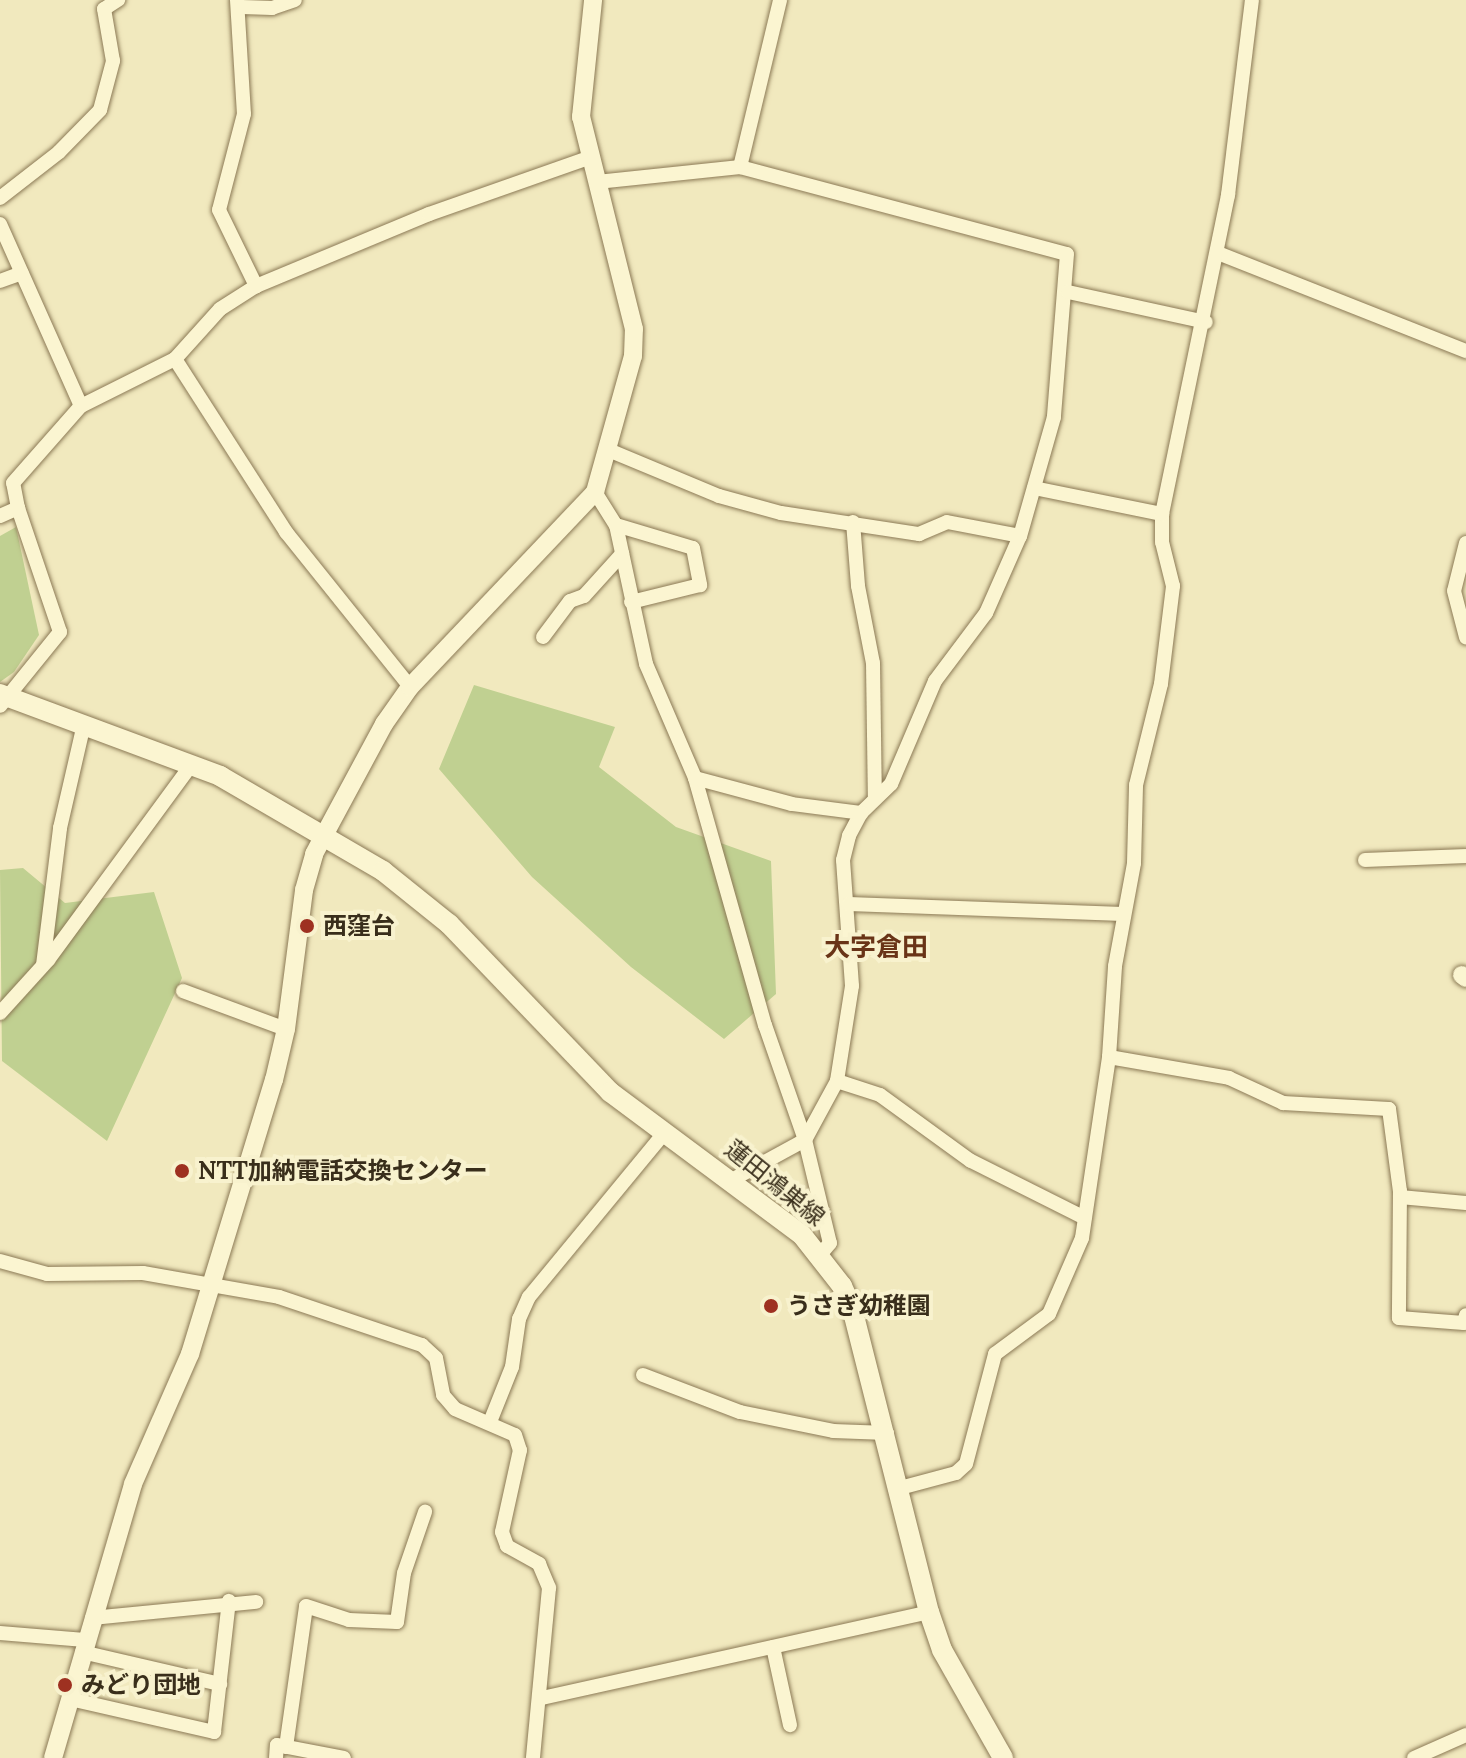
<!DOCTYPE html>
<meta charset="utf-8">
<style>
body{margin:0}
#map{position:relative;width:1466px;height:1758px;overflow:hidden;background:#f1e9be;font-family:Lora,"Noto Sans JP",serif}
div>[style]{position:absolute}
.green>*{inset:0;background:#c0d091}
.roads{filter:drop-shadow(0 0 2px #8b7955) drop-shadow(0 0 2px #8b7955)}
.minor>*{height:14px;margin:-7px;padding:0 7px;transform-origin:7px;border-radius:7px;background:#fbf5d1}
.tertiary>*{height:18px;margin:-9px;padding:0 9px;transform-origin:9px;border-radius:9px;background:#fbf5d1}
.secondary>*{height:20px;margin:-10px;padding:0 10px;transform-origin:10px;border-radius:10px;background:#fbf5d1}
.dots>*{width:22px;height:22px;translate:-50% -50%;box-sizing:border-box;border:4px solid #f8f2ce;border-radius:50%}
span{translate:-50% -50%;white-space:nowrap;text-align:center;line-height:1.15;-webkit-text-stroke:8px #f8f2ce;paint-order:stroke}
.poi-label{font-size:24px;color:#392e1b;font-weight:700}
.left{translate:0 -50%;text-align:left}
.street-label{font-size:24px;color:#392e1b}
.neighbourhood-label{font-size:26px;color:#693417;font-weight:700}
</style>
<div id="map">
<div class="green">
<div style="clip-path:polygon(16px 527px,39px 635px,14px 672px,0 682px,0 536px)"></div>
<div style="clip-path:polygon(474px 685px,615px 727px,599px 767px,676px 827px,771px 861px,776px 994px,724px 1039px,631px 967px,532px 877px,439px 769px)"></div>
<div style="clip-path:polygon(23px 868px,65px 903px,154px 892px,182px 978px,107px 1141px,2px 1061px,0 870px)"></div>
</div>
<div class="roads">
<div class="minor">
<div style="left:237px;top:0;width:114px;rotate:86.5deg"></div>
<div style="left:244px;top:114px;width:99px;rotate:104.6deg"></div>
<div style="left:219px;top:210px;width:85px;rotate:64deg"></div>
<div style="left:242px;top:7px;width:30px;rotate:2deg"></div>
<div style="left:272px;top:8px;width:24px;rotate:-19deg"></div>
<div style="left:740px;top:167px;width:172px;rotate:-76.5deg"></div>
<div style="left:597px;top:182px;width:144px;rotate:-6deg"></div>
<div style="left:740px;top:167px;width:338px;rotate:14.9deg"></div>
<div style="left:1067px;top:254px;width:164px;rotate:94.6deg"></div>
<div style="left:1054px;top:417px;width:124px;rotate:105.9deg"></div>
<div style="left:1020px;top:536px;width:84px;rotate:113.8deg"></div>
<div style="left:986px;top:613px;width:85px;rotate:126.9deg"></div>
<div style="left:935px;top:681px;width:112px;rotate:113.1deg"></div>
<div style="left:891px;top:784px;width:42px;rotate:136deg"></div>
<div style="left:861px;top:813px;width:26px;rotate:118deg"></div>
<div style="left:849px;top:836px;width:25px;rotate:104deg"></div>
<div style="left:843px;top:860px;width:126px;rotate:85.9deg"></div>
<div style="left:852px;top:986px;width:96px;rotate:99deg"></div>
<div style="left:837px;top:1081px;width:67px;rotate:118.5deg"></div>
<div style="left:805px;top:1140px;width:83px;rotate:151.3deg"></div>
<div style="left:0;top:198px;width:75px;rotate:-37.9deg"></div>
<div style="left:59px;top:152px;width:59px;rotate:-45.7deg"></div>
<div style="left:100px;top:110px;width:51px;rotate:-75.1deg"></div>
<div style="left:113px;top:61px;width:53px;rotate:-99.8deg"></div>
<div style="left:104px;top:9px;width:17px;rotate:-33deg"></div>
<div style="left:0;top:224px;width:199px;rotate:66deg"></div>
<div style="left:1218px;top:253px;width:267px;rotate:21.6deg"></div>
<div style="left:0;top:281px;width:23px;rotate:-20deg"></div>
<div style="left:1068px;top:292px;width:141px;rotate:12.3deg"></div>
<div style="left:175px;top:359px;width:206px;rotate:57.3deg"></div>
<div style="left:286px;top:532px;width:198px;rotate:51.3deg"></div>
<div style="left:606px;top:449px;width:122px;rotate:22.6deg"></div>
<div style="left:719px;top:496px;width:64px;rotate:15.3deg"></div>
<div style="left:781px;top:513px;width:140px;rotate:8.7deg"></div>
<div style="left:919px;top:534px;width:30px;rotate:-23deg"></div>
<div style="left:947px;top:522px;width:74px;rotate:10.9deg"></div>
<div style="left:1034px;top:488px;width:131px;rotate:11.5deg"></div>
<div style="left:595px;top:492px;width:39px;rotate:58deg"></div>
<div style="left:616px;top:525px;width:142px;rotate:77.8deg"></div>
<div style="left:646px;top:664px;width:124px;rotate:66.7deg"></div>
<div style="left:695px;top:778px;width:257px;rotate:74.2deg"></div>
<div style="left:765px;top:1025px;width:122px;rotate:70.8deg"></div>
<div style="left:805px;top:1140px;width:106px;rotate:76.4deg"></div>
<div style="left:830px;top:1243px;width:16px;rotate:130deg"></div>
<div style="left:18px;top:508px;width:25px;rotate:-101deg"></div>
<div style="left:13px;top:483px;width:103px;rotate:-48.6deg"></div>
<div style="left:81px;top:406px;width:105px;rotate:-26.6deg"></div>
<div style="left:175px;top:359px;width:67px;rotate:-48deg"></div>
<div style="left:220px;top:309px;width:43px;rotate:-32.6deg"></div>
<div style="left:256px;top:286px;width:187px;rotate:-22.6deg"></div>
<div style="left:429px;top:214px;width:169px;rotate:-19.4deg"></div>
<div style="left:0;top:516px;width:20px;rotate:-24deg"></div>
<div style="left:18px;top:508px;width:131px;rotate:71.3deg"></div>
<div style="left:60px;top:632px;width:95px;rotate:129deg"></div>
<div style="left:853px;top:522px;width:64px;rotate:85.5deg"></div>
<div style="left:858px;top:586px;width:78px;rotate:79deg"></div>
<div style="left:873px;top:663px;width:136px;rotate:89.2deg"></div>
<div style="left:616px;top:525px;width:80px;rotate:16.6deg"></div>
<div style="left:693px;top:548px;width:38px;rotate:79deg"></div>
<div style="left:700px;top:585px;width:71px;rotate:166.2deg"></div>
<div style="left:1466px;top:543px;width:49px;rotate:104deg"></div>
<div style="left:1454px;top:591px;width:48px;rotate:75.4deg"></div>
<div style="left:543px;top:637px;width:45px;rotate:-53.1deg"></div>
<div style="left:570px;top:601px;width:15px;rotate:-20deg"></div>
<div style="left:584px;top:596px;width:57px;rotate:-47.9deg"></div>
<div style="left:695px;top:778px;width:100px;rotate:15deg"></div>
<div style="left:792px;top:804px;width:70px;rotate:7.4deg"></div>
<div style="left:1365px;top:860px;width:101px;rotate:-2.3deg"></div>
<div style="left:849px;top:904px;width:274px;rotate:2.1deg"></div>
<div style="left:43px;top:965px;width:138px;rotate:-82.9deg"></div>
<div style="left:60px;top:828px;width:103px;rotate:-77deg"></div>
<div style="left:183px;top:991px;width:110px;rotate:20.3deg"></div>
<div style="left:0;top:1013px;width:72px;rotate:-47.8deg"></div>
<div style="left:48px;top:960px;width:243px;rotate:-53.7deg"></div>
<div style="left:1109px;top:1057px;width:122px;rotate:9.9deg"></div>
<div style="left:1229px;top:1078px;width:60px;rotate:24.8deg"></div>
<div style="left:1283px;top:1103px;width:106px;rotate:3.2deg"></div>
<div style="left:1389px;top:1109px;width:83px;rotate:82.4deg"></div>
<div style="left:1400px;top:1191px;width:127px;rotate:90.5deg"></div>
<div style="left:1399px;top:1318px;width:65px;rotate:4.4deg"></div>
<div style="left:1464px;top:1323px;width:8px;rotate:-76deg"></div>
<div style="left:837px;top:1081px;width:45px;rotate:18deg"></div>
<div style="left:880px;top:1095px;width:112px;rotate:36deg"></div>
<div style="left:971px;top:1161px;width:127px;rotate:26.6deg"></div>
<div style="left:1400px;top:1197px;width:66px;rotate:5.2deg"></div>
<div style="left:0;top:1261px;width:49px;rotate:15.5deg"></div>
<div style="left:47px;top:1274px;width:96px;rotate:-0.6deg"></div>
<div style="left:143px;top:1273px;width:138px;rotate:10deg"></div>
<div style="left:279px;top:1297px;width:151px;rotate:18.6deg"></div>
<div style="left:422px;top:1345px;width:19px;rotate:43deg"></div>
<div style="left:436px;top:1358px;width:38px;rotate:79deg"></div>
<div style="left:443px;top:1395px;width:18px;rotate:49deg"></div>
<div style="left:455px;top:1409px;width:65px;rotate:23.4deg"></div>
<div style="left:515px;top:1435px;width:16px;rotate:72deg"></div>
<div style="left:520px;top:1450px;width:84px;rotate:102.4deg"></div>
<div style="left:502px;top:1532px;width:15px;rotate:70deg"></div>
<div style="left:507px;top:1546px;width:37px;rotate:29deg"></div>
<div style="left:539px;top:1564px;width:26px;rotate:67deg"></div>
<div style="left:549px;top:1588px;width:171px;rotate:95.4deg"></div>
<div style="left:643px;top:1375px;width:104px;rotate:20.9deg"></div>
<div style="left:740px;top:1412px;width:95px;rotate:11.5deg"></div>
<div style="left:833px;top:1431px;width:54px;rotate:2.1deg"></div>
<div style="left:490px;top:1422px;width:59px;rotate:-68.2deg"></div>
<div style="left:512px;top:1367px;width:49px;rotate:-81.7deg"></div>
<div style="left:519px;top:1319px;width:24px;rotate:-66deg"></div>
<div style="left:529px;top:1297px;width:215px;rotate:-50.5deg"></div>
<div style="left:900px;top:1488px;width:58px;rotate:-15deg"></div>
<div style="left:956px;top:1473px;width:13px;rotate:-42deg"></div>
<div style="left:966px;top:1464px;width:114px;rotate:-75.2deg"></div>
<div style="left:995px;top:1354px;width:67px;rotate:-36.5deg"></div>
<div style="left:1049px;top:1314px;width:83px;rotate:-66.5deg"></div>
<div style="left:1082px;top:1238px;width:183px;rotate:-81.5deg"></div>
<div style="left:1109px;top:1057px;width:91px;rotate:-86.2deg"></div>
<div style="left:1115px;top:966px;width:105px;rotate:-79.5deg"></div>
<div style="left:1134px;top:863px;width:78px;rotate:-88.5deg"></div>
<div style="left:1136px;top:785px;width:104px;rotate:-76.1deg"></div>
<div style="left:1161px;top:684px;width:99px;rotate:-83deg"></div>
<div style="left:1173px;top:586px;width:45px;rotate:-104deg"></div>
<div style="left:1162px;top:542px;width:28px;rotate:-90deg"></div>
<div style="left:1162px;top:514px;width:326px;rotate:-78.3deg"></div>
<div style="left:1228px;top:195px;width:196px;rotate:-83deg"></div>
<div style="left:92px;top:1618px;width:165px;rotate:-5.6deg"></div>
<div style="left:0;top:1633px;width:85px;rotate:4.7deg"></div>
<div style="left:773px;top:1647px;width:80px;rotate:77.7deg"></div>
<div style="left:82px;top:1652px;width:142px;rotate:13.1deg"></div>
<div style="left:542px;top:1698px;width:396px;rotate:-12.5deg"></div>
<div style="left:70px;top:1699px;width:148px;rotate:12.9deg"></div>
<div style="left:214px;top:1732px;width:132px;rotate:-83.5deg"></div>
<div style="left:286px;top:1747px;width:142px;rotate:-81.9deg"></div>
<div style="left:306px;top:1606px;width:45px;rotate:18deg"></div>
<div style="left:349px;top:1620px;width:48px;rotate:2.4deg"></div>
<div style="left:397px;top:1622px;width:49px;rotate:-81.9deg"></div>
<div style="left:404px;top:1573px;width:65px;rotate:-71deg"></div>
<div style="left:276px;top:1758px;width:13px;rotate:-86deg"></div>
<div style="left:277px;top:1745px;width:68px;rotate:11deg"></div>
<div style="left:1414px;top:1758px;width:57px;rotate:-23.9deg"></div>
</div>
<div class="tertiary">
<div style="left:1462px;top:975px;width:5px;rotate:37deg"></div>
<div style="left:53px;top:1758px;width:285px;rotate:-73.7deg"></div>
<div style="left:133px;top:1484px;width:142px;rotate:-66.3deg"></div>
<div style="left:190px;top:1354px;width:287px;rotate:-73deg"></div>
<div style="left:274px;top:1080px;width:52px;rotate:-76.8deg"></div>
<div style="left:286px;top:1029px;width:140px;rotate:-82.6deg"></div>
<div style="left:304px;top:890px;width:37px;rotate:-74deg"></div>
<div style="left:314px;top:854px;width:148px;rotate:-61.7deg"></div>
<div style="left:384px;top:724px;width:45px;rotate:-54.9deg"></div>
<div style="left:410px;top:687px;width:269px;rotate:-46.5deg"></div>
<div style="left:595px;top:492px;width:141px;rotate:-74.4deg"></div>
<div style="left:633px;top:356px;width:27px;rotate:-88deg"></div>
<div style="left:634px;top:329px;width:219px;rotate:-104deg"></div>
<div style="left:581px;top:117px;width:118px;rotate:-84.1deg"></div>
</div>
<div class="secondary">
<div style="left:0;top:694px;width:235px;rotate:20.4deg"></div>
<div style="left:220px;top:776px;width:189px;rotate:30.2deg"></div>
<div style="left:383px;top:871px;width:85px;rotate:38.8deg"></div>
<div style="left:449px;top:924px;width:233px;rotate:46.2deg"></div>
<div style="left:610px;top:1092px;width:239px;rotate:36.7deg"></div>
<div style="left:802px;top:1235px;width:65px;rotate:51.9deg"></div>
<div style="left:842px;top:1286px;width:24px;rotate:66deg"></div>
<div style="left:852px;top:1308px;width:314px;rotate:75.8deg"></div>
<div style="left:929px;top:1612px;width:40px;rotate:71.1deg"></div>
<div style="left:942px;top:1650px;width:124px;rotate:60.5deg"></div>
</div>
</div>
<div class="dots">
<div style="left:307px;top:926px;background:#9e3121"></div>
<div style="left:182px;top:1171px;background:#9e3121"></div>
<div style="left:771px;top:1306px;background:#9e3121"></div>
<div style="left:65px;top:1685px;background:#9e3121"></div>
</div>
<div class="poi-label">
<span class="left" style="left:323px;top:926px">西窪台</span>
<span class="left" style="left:198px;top:1171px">NTT加納電話交換センター</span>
<span class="left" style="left:787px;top:1306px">うさぎ幼稚園</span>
<span class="left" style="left:81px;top:1685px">みどり団地</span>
</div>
<div class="street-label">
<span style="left:775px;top:1183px;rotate:39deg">蓮田鴻巣線</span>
</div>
<div class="neighbourhood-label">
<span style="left:876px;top:947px">大字倉田</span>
</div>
</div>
